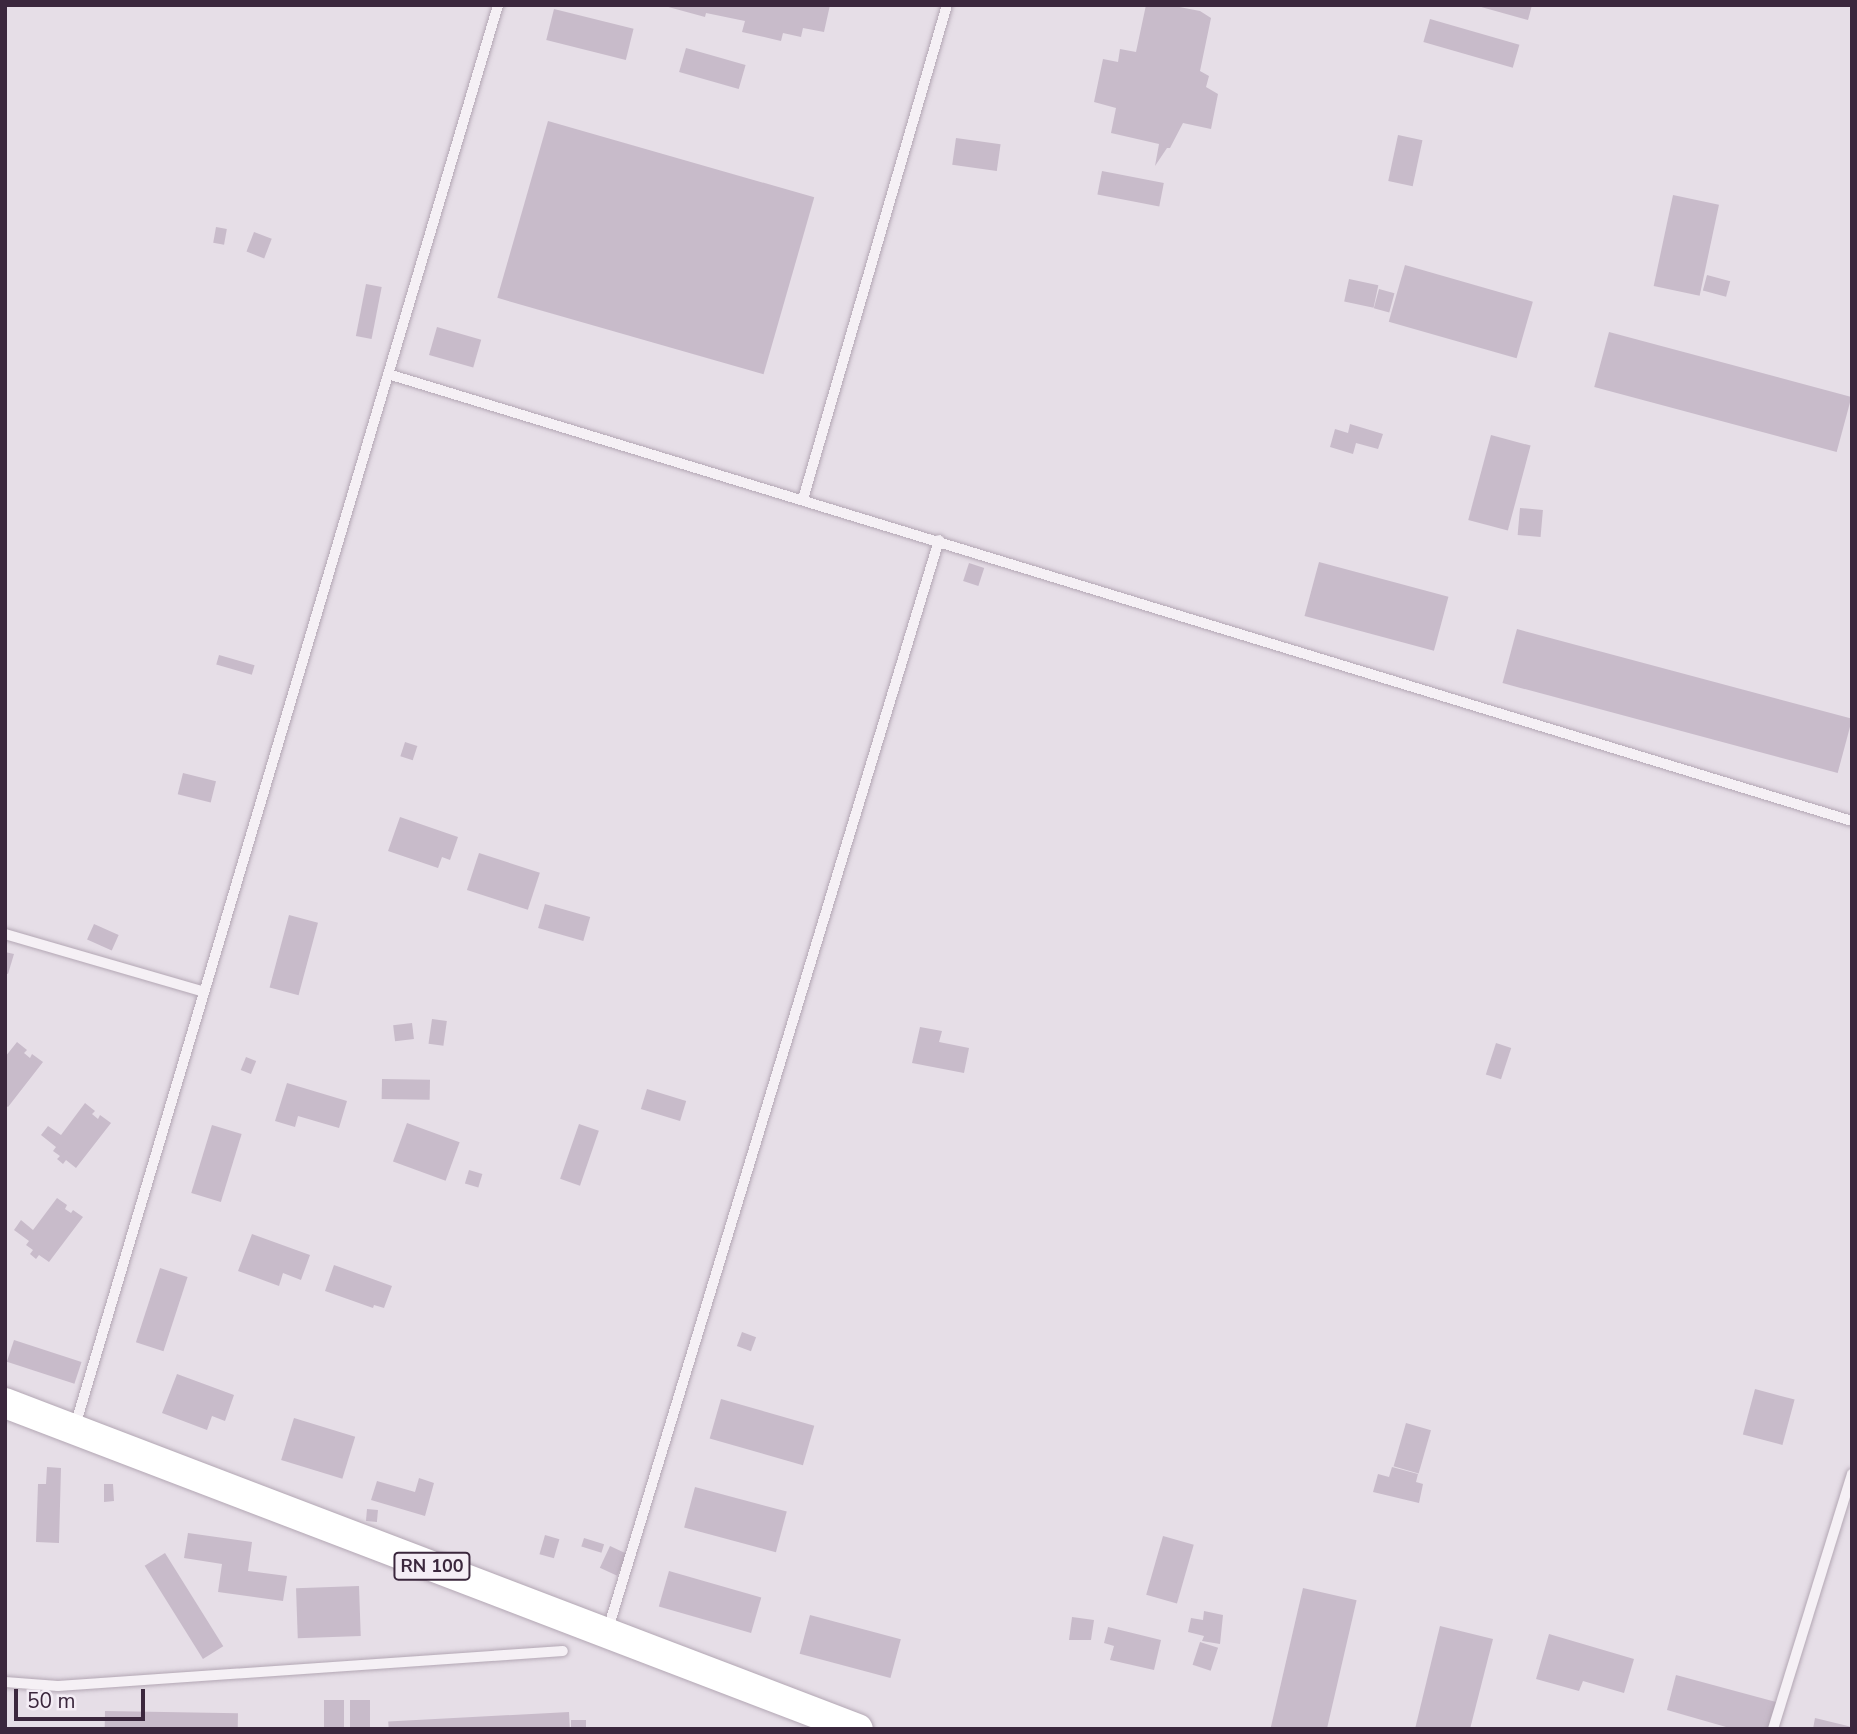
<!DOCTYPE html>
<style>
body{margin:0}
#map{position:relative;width:1857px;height:1734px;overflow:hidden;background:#e6dee7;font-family:"Nunito Sans",sans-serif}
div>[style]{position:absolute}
.building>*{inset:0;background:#c8bbca;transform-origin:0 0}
.roads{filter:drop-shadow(0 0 2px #b3a7b4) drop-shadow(0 0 2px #b3a7b4)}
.service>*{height:10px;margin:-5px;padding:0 5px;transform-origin:5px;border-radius:5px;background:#f5f0f5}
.primary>*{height:30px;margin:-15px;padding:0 15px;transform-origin:15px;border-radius:15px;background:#fff}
span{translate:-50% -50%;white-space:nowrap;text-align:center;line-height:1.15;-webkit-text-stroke:7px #f4edf5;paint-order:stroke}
.shield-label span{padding:2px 5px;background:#f4edf5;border:2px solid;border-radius:5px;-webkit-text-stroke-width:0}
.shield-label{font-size:18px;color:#3b273d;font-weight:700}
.frame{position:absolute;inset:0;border:7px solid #3b273d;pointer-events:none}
.scale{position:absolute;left:14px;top:1689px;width:131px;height:32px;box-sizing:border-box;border:4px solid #3b273d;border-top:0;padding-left:9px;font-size:21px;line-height:24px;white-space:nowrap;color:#3b273d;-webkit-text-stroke:5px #f4edf5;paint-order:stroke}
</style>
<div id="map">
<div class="building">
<div style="clip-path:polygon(661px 5px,830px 5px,824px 32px,803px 28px,801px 37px,783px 33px,781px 41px,742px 32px,745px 21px,706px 13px,705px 17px)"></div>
<div style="clip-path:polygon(1146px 5px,1169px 5px,1200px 11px,1211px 18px,1200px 71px,1209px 76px,1206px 87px,1218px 94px,1211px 129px,1183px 123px,1170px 148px,1167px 148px,1155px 166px,1159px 144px,1111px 133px,1116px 108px,1094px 102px,1103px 59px,1118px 62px,1120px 49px,1136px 52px)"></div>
<div style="clip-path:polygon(1474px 5px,1532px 5px,1528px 20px)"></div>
<div style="left:554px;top:9px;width:82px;height:32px;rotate:14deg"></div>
<div style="left:1430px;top:19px;width:93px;height:24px;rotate:16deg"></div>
<div style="left:686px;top:48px;width:62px;height:25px;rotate:16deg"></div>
<div style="left:548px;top:121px;width:277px;height:184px;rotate:16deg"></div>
<div style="left:1398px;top:135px;width:25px;height:47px;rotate:12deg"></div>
<div style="left:956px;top:138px;width:45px;height:27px;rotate:8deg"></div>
<div style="left:1102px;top:171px;width:63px;height:24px;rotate:11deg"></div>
<div style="left:1673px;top:195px;width:47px;height:93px;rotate:12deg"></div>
<div style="left:216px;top:227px;width:11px;height:16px;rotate:10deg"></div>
<div style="left:254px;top:232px;width:19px;height:21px;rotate:21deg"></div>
<div style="left:1405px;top:265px;width:133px;height:59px;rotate:16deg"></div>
<div style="left:1707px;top:275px;width:24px;height:16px;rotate:15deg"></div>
<div style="left:1349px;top:279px;width:30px;height:23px;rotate:12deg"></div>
<div style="left:366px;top:284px;width:16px;height:53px;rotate:11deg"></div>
<div style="left:1379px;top:289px;width:16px;height:20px;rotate:15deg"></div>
<div style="left:437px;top:327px;width:46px;height:29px;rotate:16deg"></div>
<div style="left:1609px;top:332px;width:251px;height:57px;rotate:15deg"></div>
<div style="clip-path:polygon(1350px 424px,1383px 434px,1378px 449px,1356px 443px,1353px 454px,1330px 447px,1335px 429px,1348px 433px)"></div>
<div style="left:1491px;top:435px;width:41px;height:88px;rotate:15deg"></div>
<div style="left:1520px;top:508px;width:23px;height:27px;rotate:5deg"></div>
<div style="left:1319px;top:562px;width:134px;height:56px;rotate:15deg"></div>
<div style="left:969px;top:563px;width:16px;height:19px;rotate:18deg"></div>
<div style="left:1517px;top:629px;width:347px;height:56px;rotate:15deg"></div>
<div style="left:219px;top:655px;width:37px;height:10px;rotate:16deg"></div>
<div style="left:405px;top:742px;width:13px;height:15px;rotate:18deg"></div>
<div style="left:183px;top:773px;width:34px;height:22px;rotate:14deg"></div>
<div style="clip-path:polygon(400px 817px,458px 837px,450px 860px,442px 857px,438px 868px,388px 851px)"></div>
<div style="left:479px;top:853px;width:64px;height:39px;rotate:18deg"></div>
<div style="left:545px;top:904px;width:47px;height:25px;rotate:16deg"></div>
<div style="left:289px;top:915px;width:30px;height:75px;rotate:15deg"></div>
<div style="left:94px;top:924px;width:27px;height:17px;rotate:24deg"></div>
<div style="clip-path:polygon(5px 952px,14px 954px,8px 974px,5px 973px)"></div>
<div style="left:432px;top:1019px;width:15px;height:25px;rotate:8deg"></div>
<div style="left:412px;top:1023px;width:16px;height:19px;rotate:83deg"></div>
<div style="clip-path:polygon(920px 1027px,942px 1031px,939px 1042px,969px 1048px,964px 1073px,912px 1063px)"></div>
<div style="clip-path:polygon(17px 1042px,27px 1050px,24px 1053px,30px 1058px,32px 1054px,43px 1062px,8px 1107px,5px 1105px,5px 1057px)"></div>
<div style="left:1496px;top:1043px;width:16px;height:33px;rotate:18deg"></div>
<div style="left:246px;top:1057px;width:11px;height:14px;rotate:22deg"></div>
<div style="left:382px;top:1079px;width:48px;height:20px;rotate:1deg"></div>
<div style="clip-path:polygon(287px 1083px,347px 1101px,339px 1128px,298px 1116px,295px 1127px,275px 1121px)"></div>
<div style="left:647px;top:1089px;width:41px;height:21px;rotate:17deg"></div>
<div style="clip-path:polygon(85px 1103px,95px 1111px,92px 1114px,98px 1119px,100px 1115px,111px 1123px,76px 1168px,66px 1160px,63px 1164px,57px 1159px,60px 1156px,53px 1151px,56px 1147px,41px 1135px,48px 1126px,61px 1135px)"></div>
<div style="left:407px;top:1123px;width:56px;height:41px;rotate:20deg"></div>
<div style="left:579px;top:1124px;width:21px;height:58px;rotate:19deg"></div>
<div style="left:212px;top:1125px;width:31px;height:71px;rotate:17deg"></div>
<div style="left:469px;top:1170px;width:14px;height:14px;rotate:17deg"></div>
<div style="clip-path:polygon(57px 1198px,67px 1205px,65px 1209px,71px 1213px,73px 1210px,83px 1217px,49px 1262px,39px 1255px,36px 1259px,30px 1254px,33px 1250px,26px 1245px,29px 1241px,14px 1230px,21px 1220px,33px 1230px)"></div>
<div style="clip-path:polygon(252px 1234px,310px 1255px,301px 1280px,283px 1273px,279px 1286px,238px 1271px)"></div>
<div style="clip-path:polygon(334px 1265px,392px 1286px,384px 1308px,374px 1305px,373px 1308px,325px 1291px)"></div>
<div style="left:160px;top:1268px;width:29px;height:78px;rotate:18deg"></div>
<div style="left:742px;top:1332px;width:15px;height:15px;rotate:20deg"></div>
<div style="left:14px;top:1340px;width:71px;height:23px;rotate:18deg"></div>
<div style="clip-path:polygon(177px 1374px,234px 1395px,225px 1421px,212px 1416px,207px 1430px,162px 1413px)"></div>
<div style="left:1755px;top:1389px;width:41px;height:47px;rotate:15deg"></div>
<div style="left:721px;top:1399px;width:97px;height:41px;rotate:16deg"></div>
<div style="left:294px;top:1418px;width:64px;height:44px;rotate:17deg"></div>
<div style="left:1406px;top:1423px;width:26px;height:45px;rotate:16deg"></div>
<div style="clip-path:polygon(47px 1467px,61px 1468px,59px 1543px,36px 1542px,38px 1484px,46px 1484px)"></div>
<div style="clip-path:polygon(1392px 1467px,1418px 1474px,1416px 1482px,1423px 1484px,1419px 1503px,1373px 1492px,1378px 1474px,1389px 1477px)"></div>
<div style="clip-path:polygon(419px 1478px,434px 1483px,425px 1516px,371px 1500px,377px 1481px,415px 1492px)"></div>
<div style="clip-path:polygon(104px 1484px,113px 1484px,114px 1501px,104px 1502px)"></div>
<div style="left:695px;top:1487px;width:95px;height:42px;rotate:15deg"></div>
<div style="left:367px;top:1509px;width:11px;height:12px;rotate:5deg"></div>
<div style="clip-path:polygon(188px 1533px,252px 1542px,248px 1571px,287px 1576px,283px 1601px,218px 1592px,222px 1564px,184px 1558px)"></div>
<div style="left:545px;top:1535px;width:15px;height:20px;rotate:16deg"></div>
<div style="left:1163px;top:1536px;width:32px;height:61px;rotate:16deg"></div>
<div style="left:584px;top:1538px;width:21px;height:9px;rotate:17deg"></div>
<div style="left:610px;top:1546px;width:19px;height:24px;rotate:25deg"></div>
<div style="left:165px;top:1553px;width:110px;height:24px;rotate:58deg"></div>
<div style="left:669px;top:1571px;width:96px;height:37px;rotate:16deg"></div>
<div style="left:359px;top:1586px;width:50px;height:63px;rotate:88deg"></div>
<div style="left:1303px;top:1588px;width:55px;height:145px;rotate:13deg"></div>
<div style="clip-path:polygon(1204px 1611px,1223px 1615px,1220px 1644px,1202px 1641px,1204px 1636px,1188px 1632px,1191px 1618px,1203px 1620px)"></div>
<div style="left:810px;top:1615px;width:94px;height:40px;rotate:15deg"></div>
<div style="clip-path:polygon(1072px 1617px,1094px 1620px,1091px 1640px,1069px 1640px)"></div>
<div style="clip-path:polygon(1440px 1626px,1493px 1639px,1470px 1729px,1415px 1729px)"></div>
<div style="clip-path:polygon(1108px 1627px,1161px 1640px,1154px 1670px,1110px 1660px,1114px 1646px,1104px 1643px)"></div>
<div style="clip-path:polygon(1549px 1634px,1634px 1659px,1624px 1693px,1583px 1681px,1579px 1691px,1536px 1679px)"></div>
<div style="left:1200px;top:1642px;width:19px;height:24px;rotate:18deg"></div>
<div style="clip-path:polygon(1676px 1675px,1776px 1702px,1769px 1729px,1733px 1729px,1667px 1710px)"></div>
<div style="left:324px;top:1700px;width:20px;height:29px"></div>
<div style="left:350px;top:1700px;width:20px;height:29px"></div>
<div style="left:105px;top:1711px;width:133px;height:18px;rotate:1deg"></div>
<div style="left:569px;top:1712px;width:17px;height:181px;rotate:87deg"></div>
<div style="clip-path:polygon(1815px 1718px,1852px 1727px,1852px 1729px,1813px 1729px)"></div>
<div style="left:586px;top:1720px;width:9px;height:15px;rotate:90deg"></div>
</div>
<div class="roads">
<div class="service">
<div style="left:388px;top:374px;width:1531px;rotate:16.98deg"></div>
<div style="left:803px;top:499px;width:515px;rotate:-73.75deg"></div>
<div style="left:5px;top:934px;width:207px;rotate:16.2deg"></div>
<div style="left:75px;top:1426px;width:1483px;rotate:-73.42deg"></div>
<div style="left:608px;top:1629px;width:1138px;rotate:-73.09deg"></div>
<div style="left:5px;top:1682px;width:53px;rotate:4.3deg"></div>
<div style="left:58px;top:1686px;width:506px;rotate:-3.96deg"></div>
<div style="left:1773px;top:1729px;width:267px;rotate:-72.8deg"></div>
</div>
<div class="primary">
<div style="left:5px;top:1403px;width:913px;rotate:20.92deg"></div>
</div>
</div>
<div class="shield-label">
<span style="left:432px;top:1566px">RN 100</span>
</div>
<div class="frame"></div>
<div class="scale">50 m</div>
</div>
